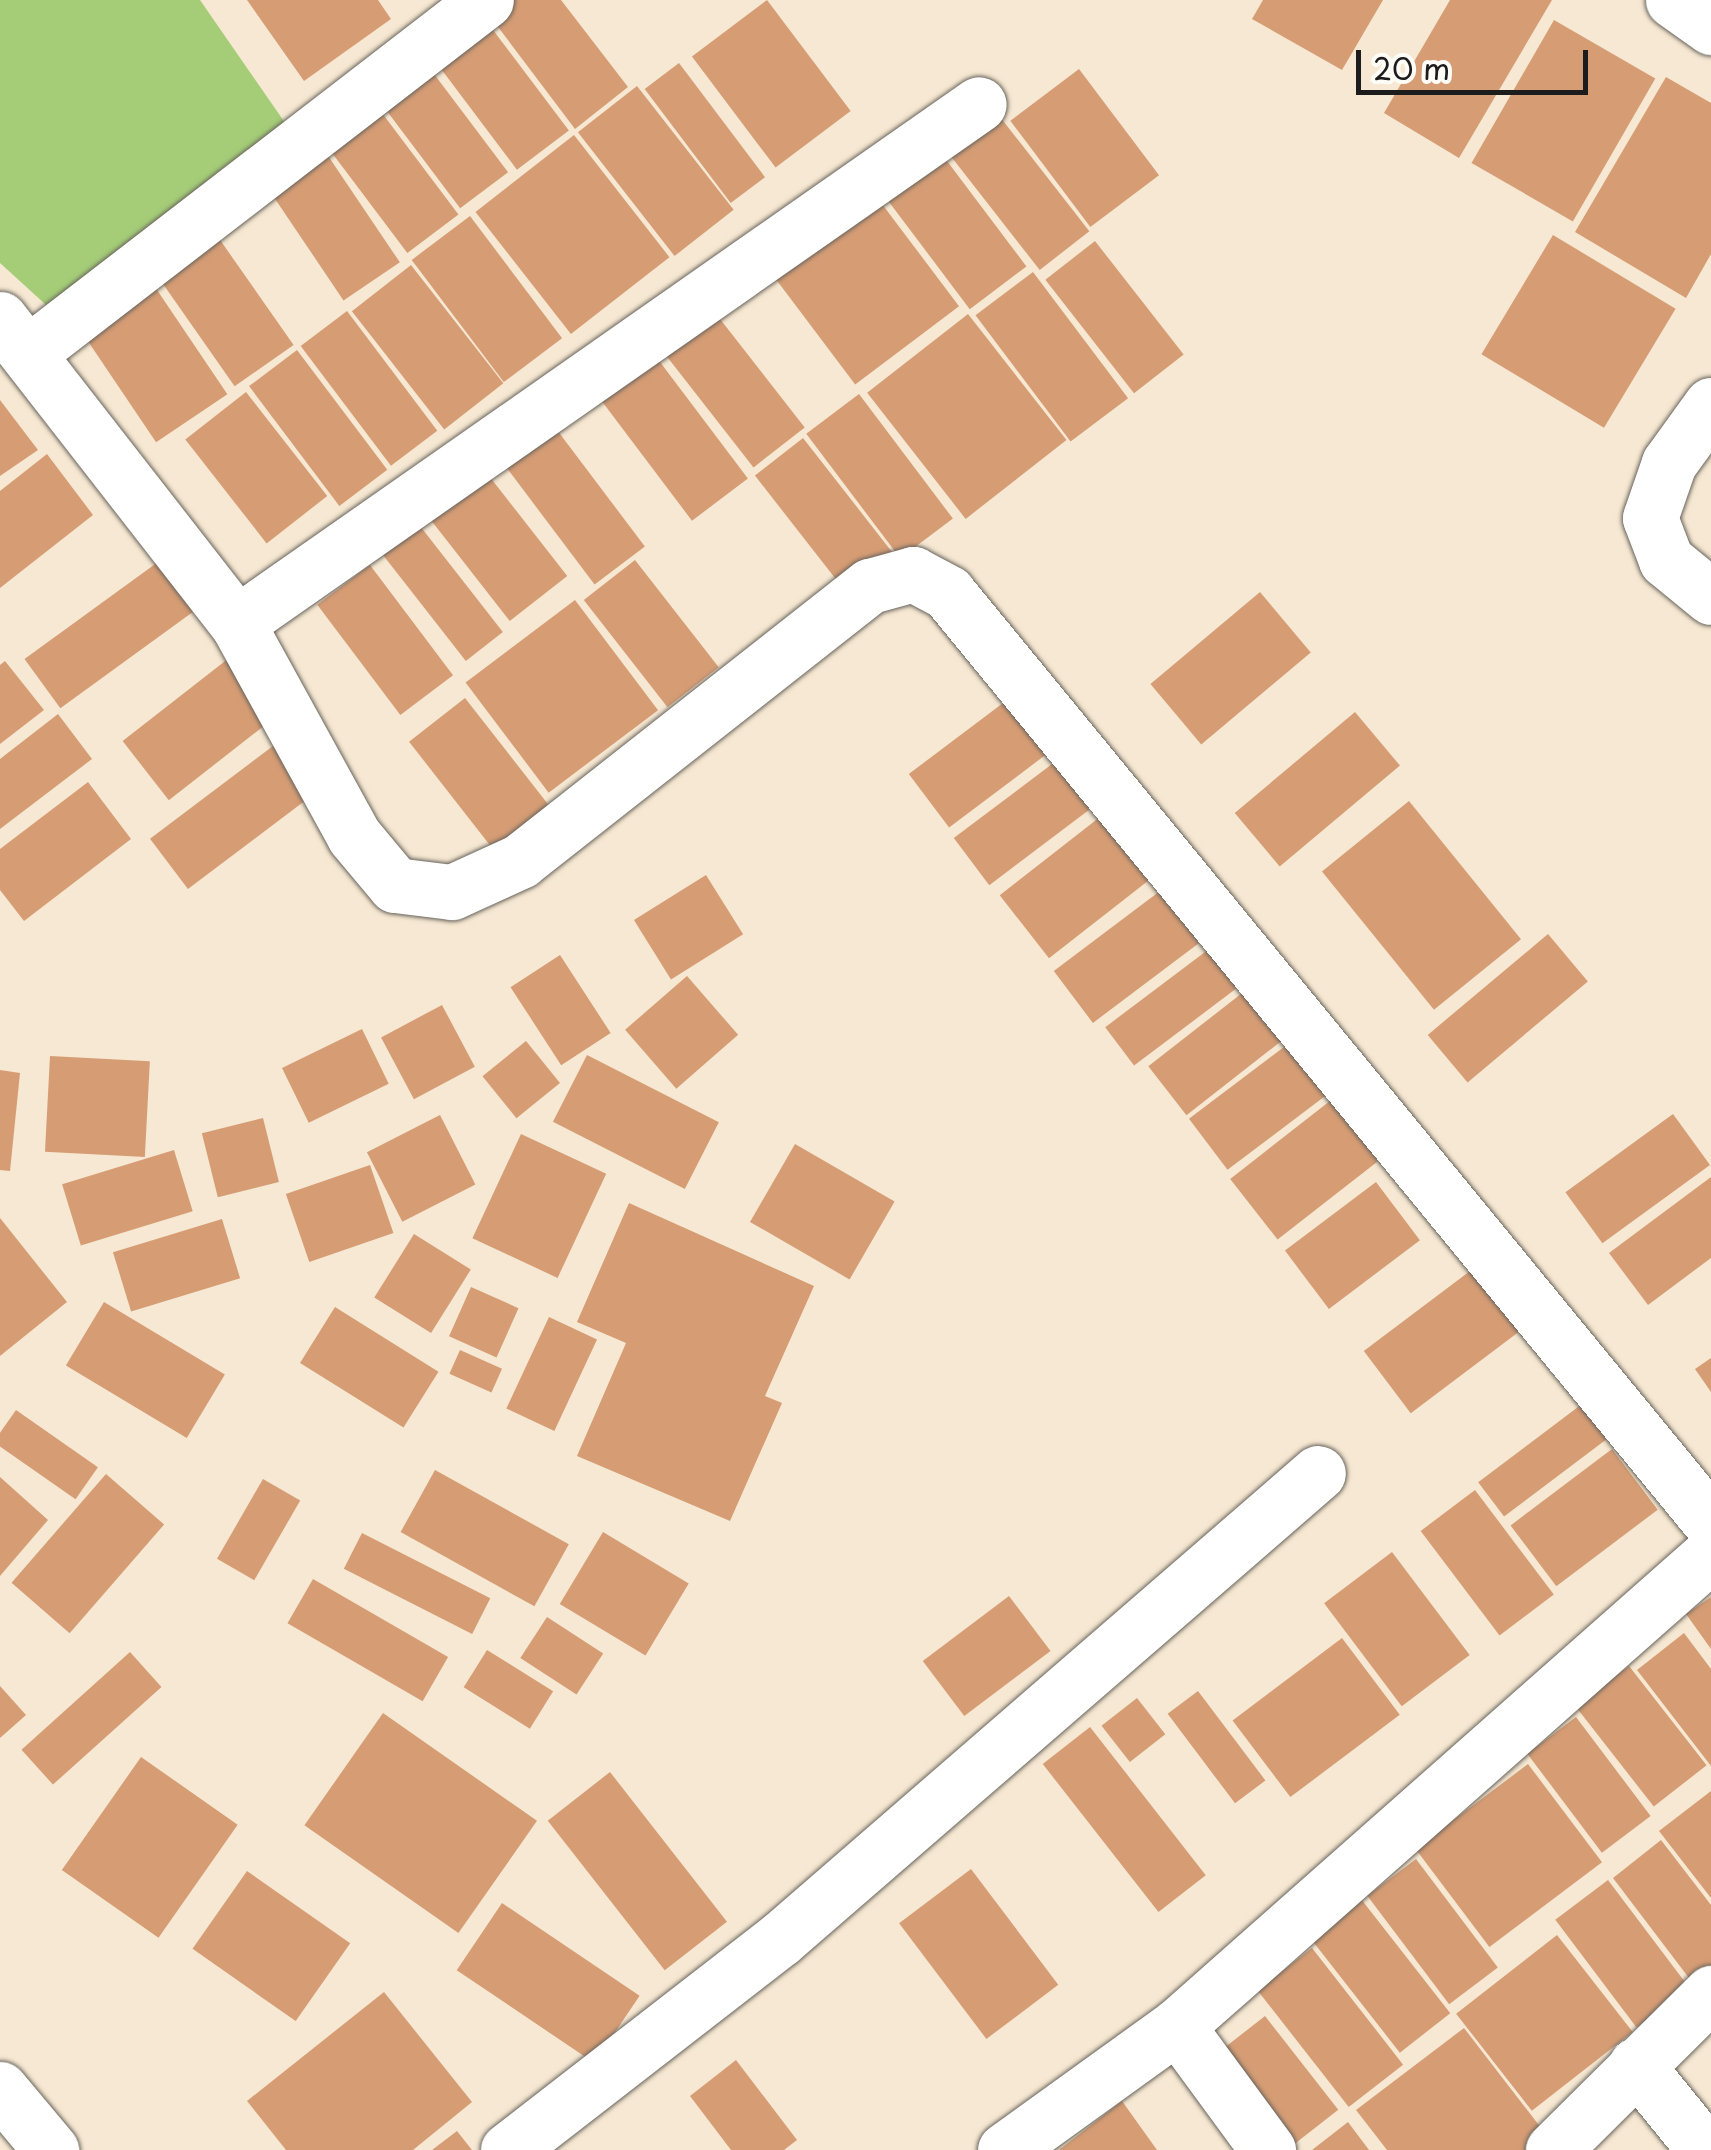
<!DOCTYPE html>
<style>
body{margin:0}
#map{position:relative;width:1711px;height:2150px;overflow:hidden;background:#f6e8d2;font-family:"Playpen Sans",sans-serif}
div>[style]{position:absolute}
.green>*{inset:0;background:#a5cd78}
.building>*{inset:0;background:#d69d75;transform-origin:0 0}
.roads{filter:drop-shadow(0 0 2px #68635c) drop-shadow(0 0 2px #68635c)}
.minor>*{height:55px;margin:-27.5px;padding:0 27.5px;transform-origin:27.5px;border-radius:27.5px;background:#fff}
.major>*{height:55px;margin:-27.5px;padding:0 27.5px;transform-origin:27.5px;border-radius:27.5px;background:#fff}
span{translate:-50% -50%;white-space:nowrap;text-align:center;line-height:1.15;-webkit-text-stroke:8px #fdfcf7;paint-order:stroke}
.scale{position:absolute;left:1356px;top:50px;width:232px;height:45px;box-sizing:border-box;border:5px solid #1c1c1c;border-top:0;padding-left:12px;font-size:30px;line-height:35px;white-space:nowrap;color:#1c1c1c;-webkit-text-stroke:8px #fdfcf7;paint-order:stroke}
</style>
<div id="map">
<div class="green">
<div style="clip-path:polygon(0 0,200px 0,290px 130px,56px 314px,0 263px)"></div>
</div>
<div class="building">
<div style="clip-path:polygon(247px 0,378px 0,391px 19px,304px 81px)"></div>
<div style="clip-path:polygon(509px 0,561px 0,628px 87px,575px 129px,489px 15px)"></div>
<div style="left:767px;top:0;width:139px;height:94px;rotate:53deg"></div>
<div style="clip-path:polygon(1263px 0,1383px 0,1342px 70px,1252px 19px)"></div>
<div style="clip-path:polygon(1450px 0,1552px 0,1459px 158px,1384px 113px)"></div>
<div style="left:481px;top:14px;width:146px;height:65px;rotate:53deg"></div>
<div style="left:1554px;top:20px;width:117px;height:165px;rotate:30deg"></div>
<div style="left:422px;top:58px;width:143px;height:60px;rotate:53deg"></div>
<div style="left:679px;top:63px;width:143px;height:43px;rotate:53deg"></div>
<div style="left:1079px;top:69px;width:133px;height:86px;rotate:53deg"></div>
<div style="clip-path:polygon(1666px 77px,1711px 103px,1711px 254px,1686px 298px,1575px 232px)"></div>
<div style="left:637px;top:86px;width:157px;height:75px;rotate:52deg"></div>
<div style="left:373px;top:101px;width:142px;height:64px;rotate:53deg"></div>
<div style="left:997px;top:113px;width:150px;height:63px;rotate:52deg"></div>
<div style="left:574px;top:135px;width:155px;height:125px;rotate:52deg"></div>
<div style="left:316px;top:138px;width:150px;height:68px;rotate:56deg"></div>
<div style="left:941px;top:153px;width:142px;height:71px;rotate:53deg"></div>
<div style="left:879px;top:200px;width:133px;height:130px;rotate:53deg"></div>
<div style="left:470px;top:216px;width:153px;height:73px;rotate:53deg"></div>
<div style="left:211px;top:227px;width:144px;height:72px;rotate:55deg"></div>
<div style="left:1553px;top:235px;width:143px;height:139px;rotate:31deg"></div>
<div style="left:1095px;top:241px;width:144px;height:63px;rotate:52deg"></div>
<div style="left:411px;top:265px;width:150px;height:75px;rotate:52deg"></div>
<div style="left:1033px;top:272px;width:158px;height:72px;rotate:53deg"></div>
<div style="left:153px;top:284px;width:133px;height:86px;rotate:56deg"></div>
<div style="left:713px;top:310px;width:149px;height:65px;rotate:52deg"></div>
<div style="left:347px;top:311px;width:150px;height:58px;rotate:53deg"></div>
<div style="left:968px;top:314px;width:160px;height:128px;rotate:52deg"></div>
<div style="left:297px;top:350px;width:150px;height:60px;rotate:53deg"></div>
<div style="left:654px;top:354px;width:156px;height:70px;rotate:53deg"></div>
<div style="left:246px;top:392px;width:132px;height:77px;rotate:52deg"></div>
<div style="left:859px;top:394px;width:156px;height:66px;rotate:53deg"></div>
<div style="clip-path:polygon(0 400px,38px 450px,0 476px)"></div>
<div style="left:548px;top:418px;width:161px;height:63px;rotate:53deg"></div>
<div style="left:803px;top:438px;width:155px;height:61px;rotate:52deg"></div>
<div style="clip-path:polygon(47px 454px,93px 515px,0 588px,0 491px)"></div>
<div style="left:486px;top:472px;width:132px;height:73px;rotate:52deg"></div>
<div style="left:413px;top:517px;width:146px;height:47px;rotate:52deg"></div>
<div style="left:635px;top:560px;width:136px;height:65px;rotate:52deg"></div>
<div style="left:158px;top:562px;width:61px;height:165px;rotate:54deg"></div>
<div style="left:370px;top:565px;width:138px;height:66px;rotate:53deg"></div>
<div style="left:1260px;top:592px;width:79px;height:143px;rotate:50deg"></div>
<div style="left:575px;top:600px;width:138px;height:137px;rotate:53deg"></div>
<div style="left:229px;top:658px;width:75px;height:135px;rotate:52deg"></div>
<div style="clip-path:polygon(5px 661px,44px 710px,0 744px,0 665px)"></div>
<div style="left:1015px;top:694px;width:67px;height:133px;rotate:53deg"></div>
<div style="left:465px;top:698px;width:139px;height:71px;rotate:52deg"></div>
<div style="left:1355px;top:712px;width:70px;height:157px;rotate:50deg"></div>
<div style="clip-path:polygon(58px 714px,92px 759px,0 829px,0 759px)"></div>
<div style="left:277px;top:743px;width:63px;height:159px;rotate:53deg"></div>
<div style="left:1064px;top:755px;width:59px;height:138px;rotate:53deg"></div>
<div style="clip-path:polygon(88px 782px,131px 839px,24px 921px,0 890px,0 849px)"></div>
<div style="left:1409px;top:801px;width:178px;height:112px;rotate:51deg"></div>
<div style="left:1114px;top:806px;width:80px;height:145px;rotate:52deg"></div>
<div style="left:706px;top:875px;width:70px;height:85px;rotate:58deg"></div>
<div style="left:1160px;top:891px;width:65px;height:133px;rotate:53deg"></div>
<div style="left:1548px;top:934px;width:62px;height:157px;rotate:50deg"></div>
<div style="left:1209px;top:949px;width:48px;height:130px;rotate:53deg"></div>
<div style="left:560px;top:955px;width:93px;height:59px;rotate:57deg"></div>
<div style="left:687px;top:976px;width:78px;height:82px;rotate:49deg"></div>
<div style="left:1246px;top:990px;width:62px;height:124px;rotate:52deg"></div>
<div style="left:442px;top:1005px;width:70px;height:69px;rotate:62deg"></div>
<div style="left:362px;top:1029px;width:61px;height:89px;rotate:64deg"></div>
<div style="left:526px;top:1041px;width:54px;height:56px;rotate:51deg"></div>
<div style="left:1292px;top:1041px;width:64px;height:129px;rotate:53deg"></div>
<div style="left:587px;top:1055px;width:148px;height:75px;rotate:27deg"></div>
<div style="left:50px;top:1056px;width:100px;height:96px;rotate:3deg"></div>
<div style="clip-path:polygon(0 1070px,20px 1073px,10px 1171px,0 1170px)"></div>
<div style="left:1335px;top:1097px;width:77px;height:133px;rotate:52deg"></div>
<div style="left:1673px;top:1114px;width:63px;height:133px;rotate:54deg"></div>
<div style="left:440px;top:1115px;width:78px;height:82px;rotate:63deg"></div>
<div style="left:263px;top:1118px;width:66px;height:63px;rotate:76deg"></div>
<div style="left:521px;top:1134px;width:94px;height:115px;rotate:25deg"></div>
<div style="left:795px;top:1144px;width:115px;height:90px;rotate:30deg"></div>
<div style="left:174px;top:1150px;width:64px;height:117px;rotate:73deg"></div>
<div style="left:370px;top:1165px;width:72px;height:89px;rotate:71deg"></div>
<div style="clip-path:polygon(1711px 1177px,1711px 1258px,1648px 1305px,1609px 1253px)"></div>
<div style="left:1376px;top:1182px;width:73px;height:114px;rotate:53deg"></div>
<div style="clip-path:polygon(629px 1203px,814px 1286px,765px 1396px,782px 1403px,730px 1521px,577px 1456px,626px 1343px,577px 1322px)"></div>
<div style="clip-path:polygon(0 1218px,67px 1302px,0 1356px)"></div>
<div style="left:222px;top:1219px;width:62px;height:114px;rotate:73deg"></div>
<div style="left:414px;top:1234px;width:67px;height:75px;rotate:32deg"></div>
<div style="left:1474px;top:1268px;width:78px;height:138px;rotate:53deg"></div>
<div style="left:471px;top:1287px;width:52px;height:54px;rotate:24deg"></div>
<div style="left:104px;top:1302px;width:141px;height:74px;rotate:31deg"></div>
<div style="left:335px;top:1307px;width:122px;height:66px;rotate:32deg"></div>
<div style="left:549px;top:1317px;width:53px;height:101px;rotate:25deg"></div>
<div style="left:460px;top:1350px;width:46px;height:26px;rotate:24deg"></div>
<div style="clip-path:polygon(1711px 1358px,1711px 1392px,1695px 1369px)"></div>
<div style="left:1582px;top:1404px;width:43px;height:130px;rotate:53deg"></div>
<div style="left:16px;top:1410px;width:100px;height:39px;rotate:35deg"></div>
<div style="left:1612px;top:1449px;width:76px;height:127px;rotate:53deg"></div>
<div style="left:435px;top:1470px;width:153px;height:71px;rotate:29deg"></div>
<div style="left:106px;top:1474px;width:77px;height:144px;rotate:41deg"></div>
<div style="clip-path:polygon(0 1477px,48px 1520px,0 1576px)"></div>
<div style="left:263px;top:1479px;width:43px;height:92px;rotate:30deg"></div>
<div style="left:1475px;top:1490px;width:131px;height:68px;rotate:53deg"></div>
<div style="left:603px;top:1532px;width:100px;height:84px;rotate:31deg"></div>
<div style="left:362px;top:1533px;width:144px;height:40px;rotate:27deg"></div>
<div style="left:1392px;top:1552px;width:129px;height:85px;rotate:53deg"></div>
<div style="left:313px;top:1579px;width:156px;height:51px;rotate:30deg"></div>
<div style="left:1009px;top:1596px;width:69px;height:108px;rotate:53deg"></div>
<div style="clip-path:polygon(1711px 1597px,1711px 1649px,1686px 1614px)"></div>
<div style="left:547px;top:1617px;width:67px;height:49px;rotate:33deg"></div>
<div style="clip-path:polygon(1684px 1633px,1711px 1669px,1711px 1766px,1637px 1670px)"></div>
<div style="left:1342px;top:1638px;width:96px;height:137px;rotate:53deg"></div>
<div style="left:487px;top:1650px;width:78px;height:44px;rotate:32deg"></div>
<div style="left:130px;top:1652px;width:47px;height:146px;rotate:48deg"></div>
<div style="left:1629px;top:1666px;width:126px;height:67px;rotate:52deg"></div>
<div style="clip-path:polygon(0 1686px,26px 1715px,0 1738px)"></div>
<div style="left:1198px;top:1691px;width:112px;height:38px;rotate:53deg"></div>
<div style="left:1137px;top:1698px;width:46px;height:45px;rotate:52deg"></div>
<div style="left:383px;top:1713px;width:188px;height:137px;rotate:35deg"></div>
<div style="left:1576px;top:1717px;width:124px;height:61px;rotate:53deg"></div>
<div style="left:1090px;top:1727px;width:188px;height:60px;rotate:52deg"></div>
<div style="left:141px;top:1757px;width:118px;height:138px;rotate:35deg"></div>
<div style="left:1528px;top:1764px;width:123px;height:141px;rotate:53deg"></div>
<div style="left:610px;top:1772px;width:190px;height:79px;rotate:52deg"></div>
<div style="clip-path:polygon(1711px 1791px,1711px 1898px,1659px 1831px)"></div>
<div style="clip-path:polygon(1661px 1840px,1711px 1905px,1711px 1967px,1692px 1982px,1613px 1878px)"></div>
<div style="left:1416px;top:1859px;width:136px;height:61px;rotate:53deg"></div>
<div style="left:971px;top:1869px;width:145px;height:90px;rotate:53deg"></div>
<div style="left:247px;top:1871px;width:126px;height:95px;rotate:35deg"></div>
<div style="left:1608px;top:1880px;width:135px;height:66px;rotate:53deg"></div>
<div style="left:1361px;top:1899px;width:145px;height:64px;rotate:52deg"></div>
<div style="left:502px;top:1903px;width:166px;height:81px;rotate:34deg"></div>
<div style="left:1557px;top:1935px;width:123px;height:128px;rotate:52deg"></div>
<div style="left:1312px;top:1948px;width:148px;height:69px;rotate:52deg"></div>
<div style="clip-path:polygon(384px 1992px,472px 2102px,413px 2150px,286px 2150px,247px 2101px)"></div>
<div style="left:1265px;top:2016px;width:119px;height:75px;rotate:52deg"></div>
<div style="clip-path:polygon(1464px 2028px,1548px 2137px,1531px 2150px,1387px 2150px,1356px 2110px)"></div>
<div style="clip-path:polygon(736px 2060px,797px 2140px,784px 2150px,731px 2150px,690px 2096px)"></div>
<div style="clip-path:polygon(1122px 2101px,1157px 2150px,1059px 2150px)"></div>
<div style="clip-path:polygon(1348px 2122px,1369px 2150px,1312px 2150px)"></div>
<div style="clip-path:polygon(457px 2131px,472px 2150px,432px 2150px)"></div>
</div>
<div class="roads">
<div class="minor">
<div style="left:1673px;top:0;width:47px;rotate:35.4deg"></div>
<div style="left:0;top:319px;width:385px;rotate:52.1deg"></div>
<div style="left:237px;top:623px;width:243px;rotate:61.2deg"></div>
<div style="left:354px;top:836px;width:64px;rotate:50.1deg"></div>
<div style="left:395px;top:885px;width:57px;rotate:7deg"></div>
<div style="left:452px;top:892px;width:75px;rotate:-24.5deg"></div>
<div style="left:520px;top:861px;width:445px;rotate:-38.2deg"></div>
<div style="left:870px;top:586px;width:45px;rotate:-15.6deg"></div>
<div style="left:913px;top:574px;width:40px;rotate:28deg"></div>
<div style="left:948px;top:593px;width:1203px;rotate:50.63deg"></div>
<div style="left:32px;top:350px;width:573px;rotate:-37.63deg"></div>
<div style="left:1711px;top:405px;width:72px;rotate:125.9deg"></div>
<div style="left:1669px;top:463px;width:58px;rotate:109.1deg"></div>
<div style="left:1650px;top:518px;width:45px;rotate:69.1deg"></div>
<div style="left:1666px;top:560px;width:58px;rotate:39.4deg"></div>
<div style="left:237px;top:623px;width:905px;rotate:-34.97deg"></div>
<div style="left:1177px;top:2026px;width:154px;rotate:53.7deg"></div>
<div style="left:1636px;top:2065px;width:109px;rotate:50.9deg"></div>
<div style="left:508px;top:2150px;width:343px;rotate:-37.8deg"></div>
<div style="left:779px;top:1940px;width:713px;rotate:-40.91deg"></div>
<div style="left:1005px;top:2150px;width:212px;rotate:-35.8deg"></div>
<div style="left:1177px;top:2026px;width:713px;rotate:-41.47deg"></div>
<div style="left:1553px;top:2150px;width:223px;rotate:-44.8deg"></div>
</div>
<div class="major">
<div style="left:0;top:2089px;width:80px;rotate:50.1deg"></div>
</div>
</div>
<div class="scale">20 m</div>
</div>
